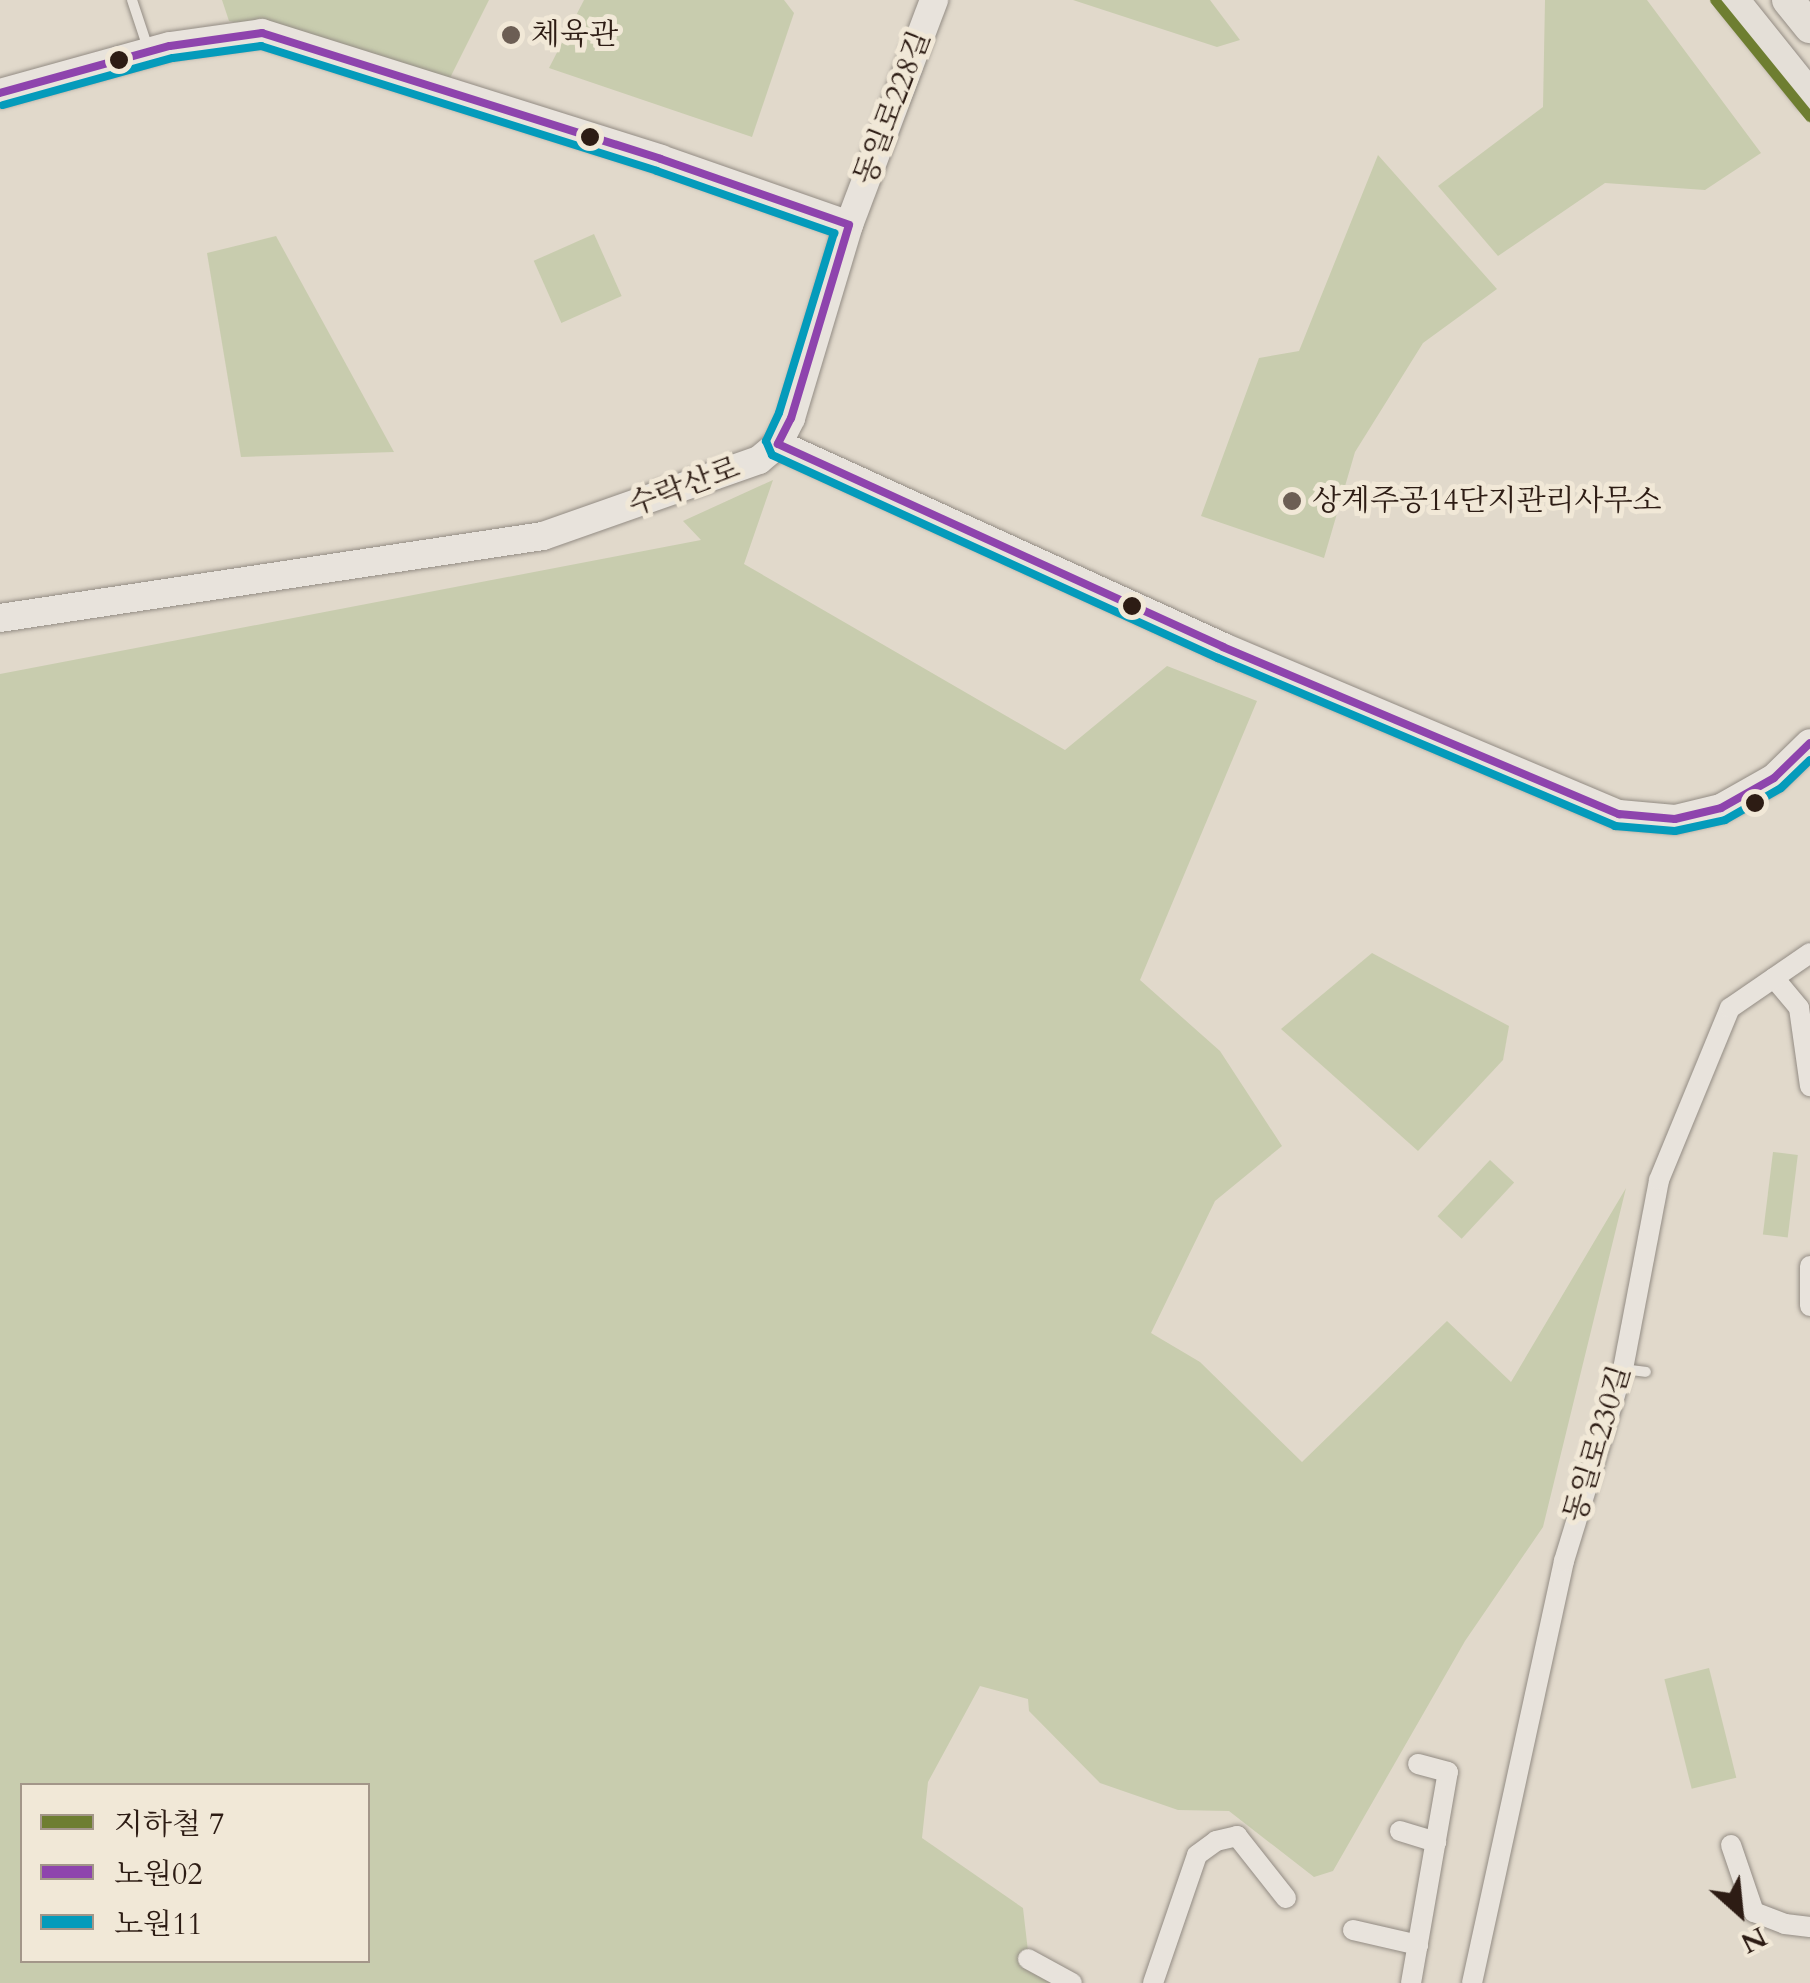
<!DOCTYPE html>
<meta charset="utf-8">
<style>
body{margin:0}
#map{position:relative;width:1810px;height:1983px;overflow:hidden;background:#e1d9cb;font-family:Cardo,"Noto Serif KR",serif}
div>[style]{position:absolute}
.green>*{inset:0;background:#c8ccae;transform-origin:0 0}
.roads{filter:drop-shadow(0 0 2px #938c84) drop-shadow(0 0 2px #938c84)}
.lane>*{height:10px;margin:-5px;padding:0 5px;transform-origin:5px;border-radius:5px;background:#e8e3dc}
.street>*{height:20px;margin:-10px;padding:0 10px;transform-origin:10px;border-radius:10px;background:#e8e3dc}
.secondary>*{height:28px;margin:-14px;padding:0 14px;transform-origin:14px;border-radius:14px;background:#e8e3dc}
.primary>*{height:32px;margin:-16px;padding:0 16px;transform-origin:16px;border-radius:16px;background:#e4dfd7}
.bus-1>*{height:8px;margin:-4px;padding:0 4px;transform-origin:4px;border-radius:4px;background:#8e44ad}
.bus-2>*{height:8px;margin:-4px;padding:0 4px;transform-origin:4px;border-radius:4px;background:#049bbb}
.metro-1>*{height:10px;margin:-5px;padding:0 5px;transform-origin:5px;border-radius:5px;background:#6e7e31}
.dots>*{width:28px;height:28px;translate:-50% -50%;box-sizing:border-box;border:5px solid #f1e8d7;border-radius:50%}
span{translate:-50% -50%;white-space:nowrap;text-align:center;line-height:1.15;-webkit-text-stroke:10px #f1e8d7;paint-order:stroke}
.poi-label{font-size:30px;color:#2d1c14}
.left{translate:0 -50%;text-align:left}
.street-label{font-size:30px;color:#2d1c14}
.legend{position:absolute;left:20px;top:1783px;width:350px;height:180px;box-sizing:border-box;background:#f1e8d7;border:2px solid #a39689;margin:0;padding:12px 18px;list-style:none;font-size:30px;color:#2d1c14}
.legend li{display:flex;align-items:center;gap:20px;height:50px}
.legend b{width:50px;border:2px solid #a39689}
.north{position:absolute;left:1690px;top:1863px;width:100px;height:100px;-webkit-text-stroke:8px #f1e8d7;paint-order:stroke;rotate:153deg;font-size:28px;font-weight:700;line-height:40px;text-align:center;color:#2d1c14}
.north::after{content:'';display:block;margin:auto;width:35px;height:45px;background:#2d1c14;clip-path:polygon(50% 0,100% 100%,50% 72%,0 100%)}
</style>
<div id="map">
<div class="green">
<div style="clip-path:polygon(222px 0,489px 0,447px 84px,290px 32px,229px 21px)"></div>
<div style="clip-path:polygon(584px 0,784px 0,794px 13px,752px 137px,549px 68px)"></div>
<div style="clip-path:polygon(1073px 0,1210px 0,1240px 40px,1217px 47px)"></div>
<div style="clip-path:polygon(1545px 0,1647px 0,1761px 153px,1705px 190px,1605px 183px,1498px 256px,1438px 186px,1543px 107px)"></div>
<div style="clip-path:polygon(1378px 155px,1497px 289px,1423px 343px,1355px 452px,1324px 558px,1201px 516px,1259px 358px,1299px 351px)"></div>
<div style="left:594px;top:234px;width:68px;height:66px;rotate:66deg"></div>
<div style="clip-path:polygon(276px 236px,394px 452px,241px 457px,207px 253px)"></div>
<div style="clip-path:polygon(evenodd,773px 480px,744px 564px,1065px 750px,1167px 666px,1257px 701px,1140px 980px,1220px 1051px,1282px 1146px,1215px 1201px,1151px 1333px,1200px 1362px,1302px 1462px,1447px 1321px,1511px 1382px,1626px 1188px,1543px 1527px,1465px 1641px,1333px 1871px,1314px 1877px,1229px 1811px,1178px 1810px,1100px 1783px,1029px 1711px,1028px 1699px,980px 1686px,928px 1782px,922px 1838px,1023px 1908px,1029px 1960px,1076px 1983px,0 1983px,0 674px,701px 540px,683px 521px,773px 480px,22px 1786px,368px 1786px,368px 1960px,22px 1960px,22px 1786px)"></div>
<div style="clip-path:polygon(1372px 953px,1509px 1026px,1503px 1060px,1418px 1151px,1281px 1029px)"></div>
<div style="left:1773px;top:1152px;width:25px;height:83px;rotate:7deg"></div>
<div style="left:1490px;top:1160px;width:33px;height:77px;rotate:43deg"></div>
<div style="left:1709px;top:1668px;width:113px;height:46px;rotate:76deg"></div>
</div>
<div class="roads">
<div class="lane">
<div style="left:132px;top:0;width:54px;rotate:71.6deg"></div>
<div style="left:1623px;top:1369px;width:23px;rotate:7deg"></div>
</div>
<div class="street">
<div style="left:1774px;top:978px;width:39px;rotate:50deg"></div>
<div style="left:1799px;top:1008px;width:79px;rotate:82deg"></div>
<div style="left:1810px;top:1266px;width:40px;rotate:90deg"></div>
<div style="left:1400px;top:1831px;width:38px;rotate:17deg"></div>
<div style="left:1731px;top:1845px;width:71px;rotate:71.1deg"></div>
<div style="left:1754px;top:1912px;width:33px;rotate:21deg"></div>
<div style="left:1785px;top:1924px;width:25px;rotate:7deg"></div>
<div style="left:1353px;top:1930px;width:67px;rotate:13deg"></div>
<div style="left:1028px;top:1959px;width:50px;rotate:28.6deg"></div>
<div style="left:1153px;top:1983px;width:135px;rotate:-71deg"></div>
<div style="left:1197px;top:1855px;width:24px;rotate:-36deg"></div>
<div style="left:1216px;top:1841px;width:22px;rotate:-13deg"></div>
<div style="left:1237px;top:1836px;width:79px;rotate:51.7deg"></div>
<div style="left:1411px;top:1983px;width:214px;rotate:-80.1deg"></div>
<div style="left:1448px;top:1772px;width:31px;rotate:-165deg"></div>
<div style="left:1472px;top:1983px;width:432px;rotate:-77.7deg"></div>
<div style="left:1564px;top:1561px;width:201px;rotate:-72.9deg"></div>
<div style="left:1623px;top:1369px;width:192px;rotate:-79.2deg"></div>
<div style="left:1659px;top:1180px;width:186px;rotate:-67.6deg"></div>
<div style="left:1730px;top:1008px;width:97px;rotate:-34.5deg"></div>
</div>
<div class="secondary">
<div style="left:0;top:93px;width:176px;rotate:-15.5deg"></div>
<div style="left:170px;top:46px;width:93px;rotate:-8deg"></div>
<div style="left:262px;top:33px;width:418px;rotate:17.5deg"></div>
<div style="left:661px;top:159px;width:199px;rotate:19.3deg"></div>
<div style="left:778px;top:444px;width:489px;rotate:24.5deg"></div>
<div style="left:1223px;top:647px;width:430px;rotate:22.9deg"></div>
<div style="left:1619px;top:814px;width:56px;rotate:5.1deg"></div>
<div style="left:1675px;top:819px;width:47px;rotate:-13.4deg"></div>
<div style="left:1721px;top:808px;width:61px;rotate:-29.5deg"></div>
<div style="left:1774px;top:778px;width:50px;rotate:-44.2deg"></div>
<div style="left:0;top:618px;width:549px;rotate:-8.59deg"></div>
<div style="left:543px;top:536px;width:229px;rotate:-19.4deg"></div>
<div style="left:759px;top:460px;width:25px;rotate:-40deg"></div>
<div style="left:778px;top:444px;width:29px;rotate:-63deg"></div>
<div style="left:791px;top:418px;width:202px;rotate:-73.3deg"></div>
<div style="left:849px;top:225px;width:241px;rotate:-69.3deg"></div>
</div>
<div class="primary">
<div style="left:1733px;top:0;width:123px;rotate:51.3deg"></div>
<div style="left:1788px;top:0;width:35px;rotate:51deg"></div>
</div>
</div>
<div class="bus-1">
<div style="left:0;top:93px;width:176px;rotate:-15.5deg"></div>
<div style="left:170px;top:46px;width:93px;rotate:-8deg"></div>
<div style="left:262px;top:33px;width:418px;rotate:17.5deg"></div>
<div style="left:661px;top:159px;width:199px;rotate:19.3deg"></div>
<div style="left:849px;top:225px;width:202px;rotate:106.7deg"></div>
<div style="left:791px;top:418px;width:29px;rotate:117deg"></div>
<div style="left:778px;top:444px;width:489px;rotate:24.5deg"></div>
<div style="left:1223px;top:647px;width:430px;rotate:22.9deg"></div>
<div style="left:1619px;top:814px;width:56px;rotate:5.1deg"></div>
<div style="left:1675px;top:819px;width:47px;rotate:-13.4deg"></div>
<div style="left:1721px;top:808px;width:61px;rotate:-29.5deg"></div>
<div style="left:1774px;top:778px;width:50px;rotate:-44.2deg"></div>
</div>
<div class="bus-2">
<div style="left:3px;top:105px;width:176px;rotate:-15.5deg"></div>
<div style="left:173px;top:58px;width:89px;rotate:-7.8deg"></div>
<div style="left:261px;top:46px;width:415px;rotate:17.5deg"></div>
<div style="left:657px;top:171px;width:188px;rotate:19.3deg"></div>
<div style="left:834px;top:233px;width:188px;rotate:107deg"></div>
<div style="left:779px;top:413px;width:31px;rotate:115deg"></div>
<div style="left:766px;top:441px;width:15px;rotate:67deg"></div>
<div style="left:772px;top:455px;width:490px;rotate:24.5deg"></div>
<div style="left:1218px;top:658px;width:431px;rotate:22.9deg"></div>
<div style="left:1615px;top:826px;width:60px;rotate:4.8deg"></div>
<div style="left:1675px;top:831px;width:51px;rotate:-12.4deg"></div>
<div style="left:1725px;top:820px;width:64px;rotate:-29.7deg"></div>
<div style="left:1781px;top:788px;width:40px;rotate:-44deg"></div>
</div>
<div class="metro-1">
<div style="left:1715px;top:0;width:151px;rotate:50.9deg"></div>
</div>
<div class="dots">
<div style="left:511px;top:35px;background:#6c5e54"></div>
<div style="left:119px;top:60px;background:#2d1c14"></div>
<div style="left:590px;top:137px;background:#2d1c14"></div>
<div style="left:1292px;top:501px;background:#6c5e54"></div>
<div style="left:1132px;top:606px;background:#2d1c14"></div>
<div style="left:1755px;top:803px;background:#2d1c14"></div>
</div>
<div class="poi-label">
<span class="left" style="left:531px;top:35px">체육관</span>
<span class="left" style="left:1312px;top:501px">상계주공14단지관리사무소</span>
</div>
<div class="street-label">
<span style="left:893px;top:108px;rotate:-69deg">동일로228길</span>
<span style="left:684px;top:487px;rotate:-20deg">수락산로</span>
<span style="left:1598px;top:1444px;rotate:-73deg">동일로230길</span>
</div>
<ul class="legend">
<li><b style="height:12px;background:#6e7e31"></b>지하철 7</li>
<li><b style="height:12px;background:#8e44ad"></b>노원02</li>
<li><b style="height:12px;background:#049bbb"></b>노원11</li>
</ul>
<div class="north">N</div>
</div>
